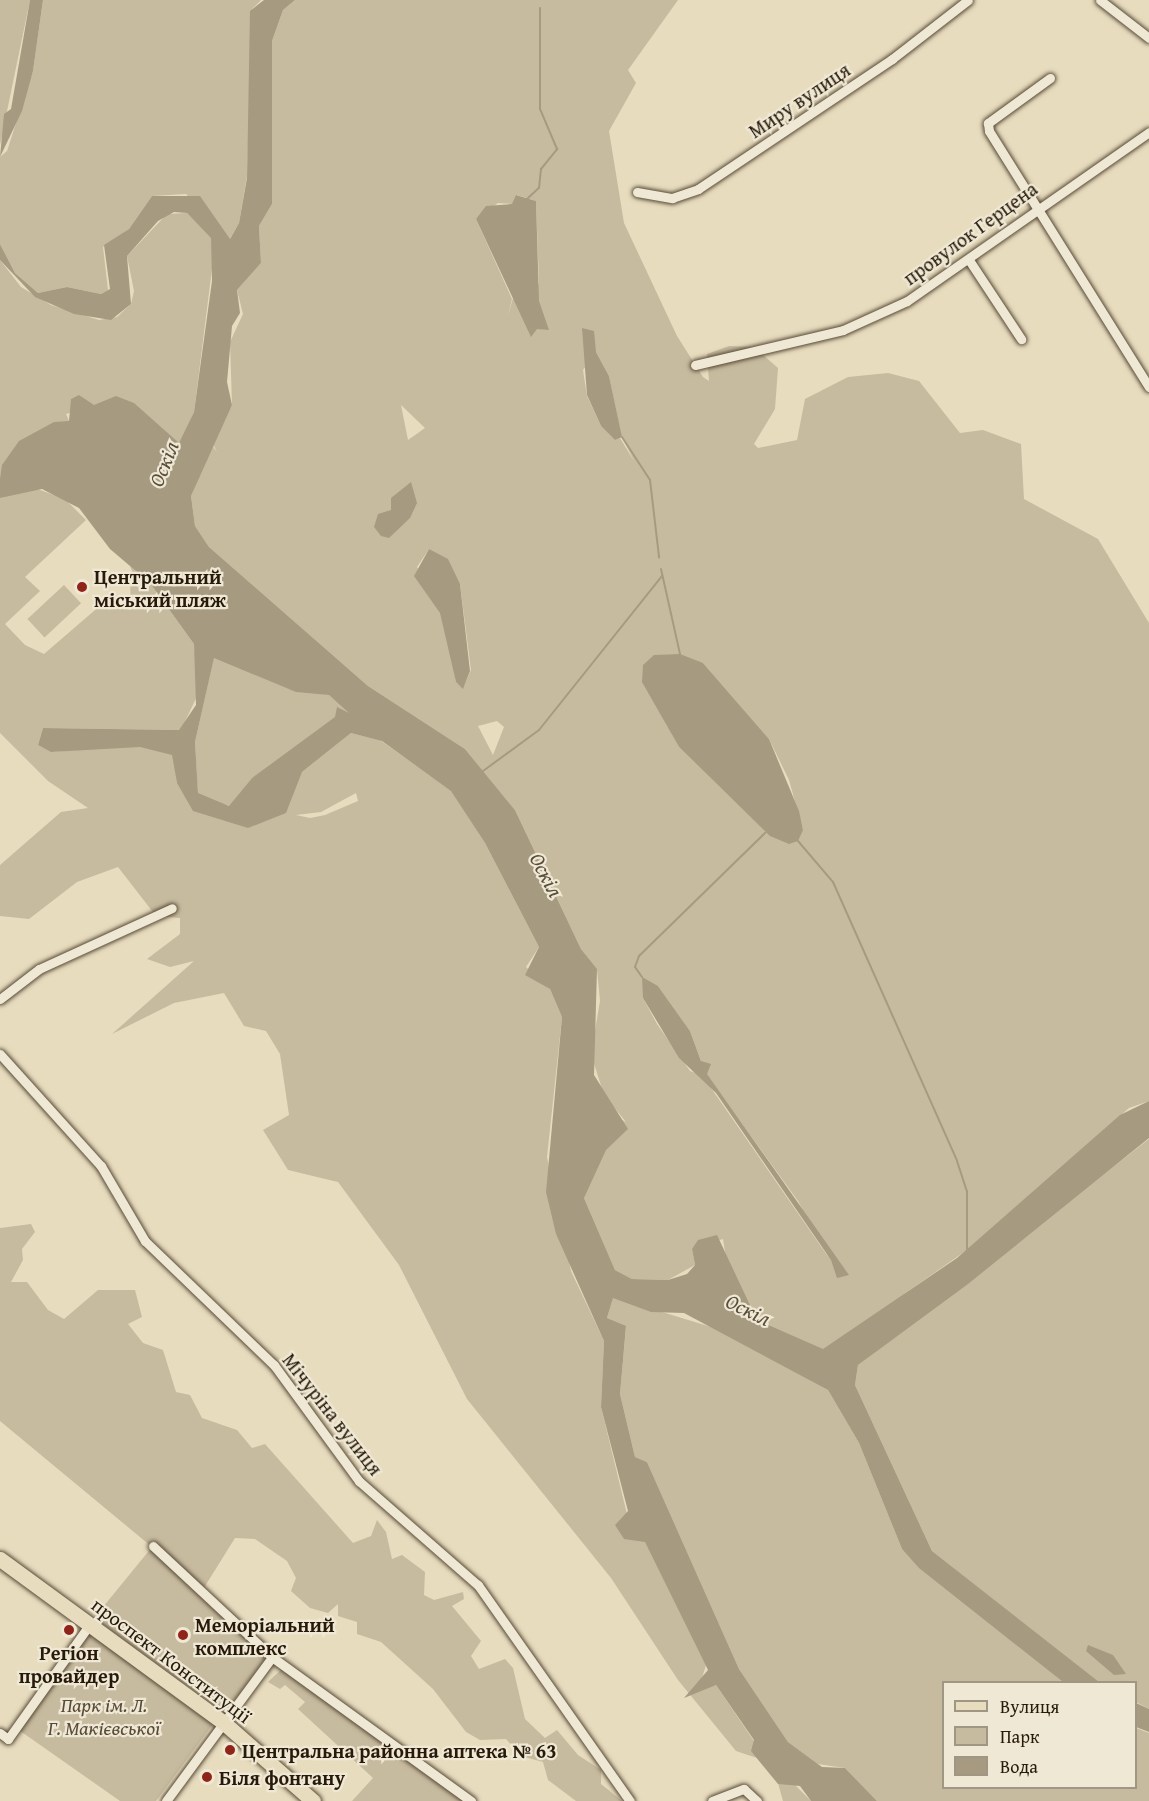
<!DOCTYPE html>
<meta charset="utf-8">
<style>
body{margin:0}
#map{position:relative;width:1149px;height:1801px;overflow:hidden;background:#e7dcbe;font-family:"Gentium Book Plus",serif}
div>[style]{position:absolute}
.green>*{inset:0;background:#c7bb9f;transform-origin:0 0}
.water>*{inset:0;background:#a69a81}
.stream>*{height:2px;margin:-1px;padding:0 1px;transform-origin:1px;border-radius:1px;background:#a69a81}
.roads{filter:drop-shadow(0 0 2px #584a37) drop-shadow(0 0 2px #584a37)}
.street>*{height:9px;margin:-4.5px;padding:0 4.5px;transform-origin:4.5px;border-radius:4.5px;background:#efe8d5}
.primary>*{height:15px;margin:-7.5px;padding:0 7.5px;transform-origin:7.5px;border-radius:7.5px;background:#e7dcbe}
.dots>*{width:16px;height:16px;translate:-50% -50%;box-sizing:border-box;border:3px solid #efe8d5;border-radius:50%}
span{translate:-50% -50%;white-space:nowrap;text-align:center;line-height:1.15;-webkit-text-stroke:4.5px #efe8d5;paint-order:stroke}
.street-label{font-size:20px;color:#281a0a}
.poi-label{font-size:20px;color:#281a0a;font-weight:700}
.left{translate:0 -50%;text-align:left}
.park-label{font-size:20px;color:#584a37;font-style:italic}
.water-label{font-size:21px;color:#5a4d3a;font-style:italic}
.legend{position:absolute;left:942px;top:1681px;width:195px;height:108px;box-sizing:border-box;background:#efe8d5;border:2px solid #9f9684;margin:0;padding:8px 10px;list-style:none;font-size:18px;color:#281a0a}
.legend li{display:flex;align-items:center;gap:12px;height:30px}
.legend b{width:30px;border:2px solid #9f9684}
</style>
<div id="map">
<div class="green">
<div style="clip-path:polygon(0 0,30px 0,0 145px)"></div>
<div style="clip-path:polygon(43px 0,261px 0,252px 9px,247px 176px,239px 223px,229px 240px,186px 194px,152px 196px,129px 229px,103px 247px,108px 290px,101px 294px,67px 287px,38px 293px,15px 273px,0 244px,0 157px,7px 151px,33px 71px)"></div>
<div style="clip-path:polygon(evenodd,295px 0,678px 0,628px 70px,636px 83px,609px 131px,624px 223px,677px 336px,703px 377px,709px 381px,707px 354px,729px 346px,754px 347px,778px 368px,775px 409px,754px 444px,758px 448px,797px 440px,805px 399px,848px 377px,888px 373px,919px 381px,960px 433px,983px 430px,1021px 444px,1024px 499px,1098px 539px,1149px 623px,1149px 1101px,1129px 1108px,967px 1250px,904px 1294px,908px 1299px,824px 1351px,755px 1321px,726px 1258px,723px 1239px,692px 1249px,695px 1265px,668px 1280px,632px 1279px,615px 1270px,584px 1198px,583px 1100px,626px 1122px,604px 1095px,591px 1054px,600px 1001px,597px 970px,581px 949px,515px 810px,465px 749px,368px 686px,209px 547px,195px 526px,191px 496px,211px 444px,217px 452px,212px 442px,232px 405px,230px 342px,243px 314px,237px 290px,261px 263px,259px 226px,272px 204px,272px 41px,283px 10px,295px 0,517px 195px,536px 201px,539px 284px,513px 298px,508px 316px,512px 299px,476px 219px,498px 203px,513px 204px,517px 195px,295px 0,596px 352px,609px 376px,621px 435px,634px 461px,620px 438px,615px 440px,601px 426px,587px 396px,583px 370px,596px 352px,295px 0,401px 405px,425px 428px,408px 440px,401px 405px,295px 0,429px 549px,460px 584px,471px 670px,463px 688px,456px 682px,444px 614px,417px 567px,429px 549px,295px 0,703px 663px,769px 739px,789px 780px,803px 830px,766px 832px,679px 747px,643px 682px,703px 663px,295px 0,497px 721px,504px 727px,493px 755px,478px 726px,497px 721px,295px 0,658px 986px,690px 1031px,706px 1074px,798px 1201px,829px 1258px,702px 1075px,690px 1071px,657px 1024px,643px 998px,658px 986px)"></div>
<div style="clip-path:polygon(187px 213px,211px 237px,213px 261px,194px 412px,179px 445px,94px 405px,66px 414px,69px 421px,0 479px,0 260px,21px 287px,51px 305px,99px 320px,117px 317px,131px 304px,134px 291px,127px 256px,167px 214px)"></div>
<div style="clip-path:polygon(evenodd,29px 486px,65px 499px,86px 520px,25px 577px,40px 591px,5px 624px,25px 645px,44px 654px,102px 604px,131px 610px,130px 581px,139px 588px,130px 566px,150px 583px,194px 644px,199px 692px,181px 730px,43px 728px,38px 745px,52px 752px,139px 745px,174px 754px,177px 783px,248px 828px,302px 772px,351px 733px,380px 740px,451px 790px,485px 843px,539px 947px,526px 967px,550px 989px,562px 1017px,547px 1157px,571px 1271px,604px 1341px,601px 1407px,633px 1539px,645px 1541px,706px 1665px,699px 1688px,716px 1685px,760px 1750px,811px 1801px,783px 1801px,778px 1783px,757px 1758px,736px 1751px,678px 1680px,611px 1578px,467px 1399px,399px 1265px,338px 1182px,288px 1170px,263px 1130px,289px 1115px,280px 1054px,266px 1031px,244px 1026px,224px 993px,174px 1003px,112px 1034px,194px 961px,170px 967px,147px 959px,180px 934px,180px 918px,156px 916px,118px 867px,77px 882px,29px 919px,0 916px,0 865px,61px 812px,88px 808px,48px 781px,0 733px,0 498px,29px 486px,356px 793px,358px 801px,325px 815px,310px 818px,296px 815px,321px 812px,356px 793px)"></div>
<div style="left:64px;top:585px;width:25px;height:50px;rotate:47deg"></div>
<div style="clip-path:polygon(214px 657px,329px 695px,353px 715px,337px 719px,268px 772px,252px 778px,230px 806px,198px 797px,195px 742px)"></div>
<div style="clip-path:polygon(1149px 1139px,1149px 1709px,1136px 1702px,1136px 1682px,1096px 1681px,932px 1551px,855px 1385px,858px 1365px)"></div>
<div style="clip-path:polygon(31px 1224px,35px 1232px,22px 1249px,23px 1260px,11px 1282px,27px 1282px,48px 1310px,64px 1319px,98px 1290px,135px 1290px,142px 1317px,128px 1324px,143px 1343px,163px 1350px,176px 1392px,190px 1395px,202px 1418px,237px 1430px,252px 1448px,265px 1444px,353px 1543px,371px 1536px,377px 1520px,386px 1532px,392px 1559px,402px 1555px,425px 1572px,424px 1595px,434px 1600px,463px 1592px,464px 1599px,452px 1606px,481px 1641px,471px 1656px,479px 1669px,505px 1659px,513px 1668px,525px 1719px,545px 1738px,557px 1730px,578px 1755px,601px 1770px,601px 1784px,622px 1801px,576px 1801px,548px 1780px,543px 1762px,521px 1756px,506px 1739px,480px 1740px,466px 1732px,433px 1689px,381px 1642px,357px 1634px,357px 1622px,338px 1616px,338px 1604px,328px 1613px,310px 1608px,291px 1591px,296px 1578px,287px 1561px,255px 1539px,235px 1538px,202px 1591px,266px 1658px,225px 1713px,94px 1618px,152px 1547px,0 1421px,0 1228px)"></div>
<div style="clip-path:polygon(613px 1297px,721px 1330px,828px 1390px,859px 1443px,902px 1549px,1063px 1682px,944px 1682px,944px 1788px,1136px 1788px,1136px 1728px,1149px 1733px,1149px 1801px,877px 1801px,845px 1768px,818px 1764px,788px 1742px,739px 1669px,647px 1462px,635px 1457px,620px 1394px,626px 1327px,607px 1318px)"></div>
<div style="clip-path:polygon(87px 1628px,213px 1724px,156px 1801px,120px 1801px,16px 1728px)"></div>
<div style="clip-path:polygon(285px 1666px,471px 1801px,352px 1801px,373px 1778px,298px 1709px,305px 1702px,285px 1685px,280px 1689px,268px 1682px)"></div>
</div>
<div class="water">
<div style="clip-path:polygon(30px 0,43px 0,33px 71px,22px 111px,0 157px,4px 114px,11px 109px)"></div>
<div style="clip-path:polygon(evenodd,264px 0,295px 0,283px 10px,272px 41px,272px 204px,259px 226px,261px 263px,237px 290px,240px 313px,232px 326px,227px 382px,232px 405px,191px 496px,195px 526px,209px 547px,368px 686px,465px 749px,515px 810px,581px 949px,597px 969px,594px 1075px,628px 1129px,606px 1150px,584px 1198px,615px 1270px,632px 1279px,668px 1280px,687px 1274px,695px 1265px,692px 1249px,698px 1240px,717px 1235px,757px 1320px,823px 1349px,957px 1258px,1120px 1115px,1149px 1101px,1149px 1138px,968px 1284px,858px 1365px,855px 1385px,932px 1551px,1099px 1682px,1063px 1682px,919px 1568px,902px 1549px,859px 1443px,828px 1390px,684px 1313px,651px 1312px,613px 1298px,607px 1318px,626px 1326px,620px 1394px,635px 1457px,647px 1462px,739px 1669px,788px 1742px,822px 1767px,845px 1768px,877px 1801px,811px 1801px,800px 1786px,778px 1784px,751px 1751px,754px 1740px,716px 1685px,684px 1698px,708px 1670px,645px 1542px,624px 1539px,615px 1525px,628px 1511px,601px 1407px,604px 1341px,556px 1234px,546px 1192px,562px 1017px,550px 989px,525px 975px,539px 947px,485px 843px,451px 791px,382px 741px,351px 733px,302px 772px,286px 813px,248px 828px,193px 811px,177px 783px,172px 755px,140px 747px,51px 752px,38px 745px,43px 728px,179px 730px,196px 705px,194px 644px,150px 583px,110px 549px,79px 508px,42px 489px,0 498px,0 479px,2px 465px,19px 441px,54px 422px,69px 421px,71px 399px,79px 395px,94px 405px,116px 396px,134px 403px,179px 443px,194px 412px,212px 281px,211px 238px,187px 213px,174px 212px,158px 221px,127px 256px,131px 304px,111px 320px,74px 314px,35px 297px,0 260px,0 244px,15px 273px,38px 293px,67px 287px,101px 294px,110px 289px,104px 245px,129px 229px,152px 196px,200px 196px,230px 239px,239px 223px,247px 178px,250px 11px,264px 0,214px 658px,296px 692px,329px 695px,349px 713px,337px 707px,335px 717px,252px 778px,229px 806px,198px 793px,195px 742px,214px 658px)"></div>
<div style="clip-path:polygon(516px 195px,536px 201px,539px 301px,549px 330px,537px 329px,531px 337px,476px 219px,486px 206px,512px 204px)"></div>
<div style="clip-path:polygon(582px 328px,594px 331px,596px 352px,609px 376px,622px 437px,615px 440px,601px 426px,587px 395px)"></div>
<div style="clip-path:polygon(411px 482px,417px 503px,410px 518px,389px 538px,381px 536px,374px 527px,378px 514px,391px 510px,391px 498px)"></div>
<div style="clip-path:polygon(429px 549px,448px 559px,460px 584px,470px 671px,463px 689px,456px 682px,440px 613px,414px 576px)"></div>
<div style="clip-path:polygon(680px 654px,703px 663px,769px 739px,799px 811px,803px 830px,798px 841px,789px 844px,770px 836px,679px 747px,642px 682px,643px 665px,654px 655px)"></div>
<div style="clip-path:polygon(642px 977px,658px 986px,690px 1031px,701px 1061px,711px 1064px,707px 1074px,849px 1275px,837px 1278px,831px 1260px,716px 1093px,679px 1058px,643px 998px)"></div>
<div style="clip-path:polygon(1088px 1645px,1113px 1655px,1126px 1674px,1114px 1675px,1086px 1651px)"></div>
<div style="clip-path:polygon(1136px 1703px,1149px 1709px,1149px 1732px,1136px 1727px)"></div>
</div>
<div class="stream">
<div style="left:527px;top:199px;width:16px;rotate:-43deg"></div>
<div style="left:539px;top:188px;width:19px;rotate:-84deg"></div>
<div style="left:541px;top:169px;width:26px;rotate:-51deg"></div>
<div style="left:557px;top:149px;width:43px;rotate:-113deg"></div>
<div style="left:540px;top:109px;width:101px;rotate:-90deg"></div>
<div style="left:622px;top:437px;width:51px;rotate:56.9deg"></div>
<div style="left:650px;top:480px;width:78px;rotate:83.3deg"></div>
<div style="left:661px;top:569px;width:87px;rotate:77.4deg"></div>
<div style="left:483px;top:771px;width:69px;rotate:-36.2deg"></div>
<div style="left:539px;top:730px;width:197px;rotate:-51.4deg"></div>
<div style="left:798px;top:841px;width:54px;rotate:49.5deg"></div>
<div style="left:833px;top:882px;width:305px;rotate:66deg"></div>
<div style="left:957px;top:1161px;width:32px;rotate:72deg"></div>
<div style="left:967px;top:1191px;width:59px;rotate:90deg"></div>
<div style="left:642px;top:977px;width:12px;rotate:-125deg"></div>
<div style="left:635px;top:967px;width:12px;rotate:-70deg"></div>
<div style="left:639px;top:956px;width:177px;rotate:-44.3deg"></div>
</div>
<div class="roads">
<div class="street">
<div style="left:1100px;top:0;width:62px;rotate:37.8deg"></div>
<div style="left:1050px;top:78px;width:77px;rotate:144deg"></div>
<div style="left:988px;top:123px;width:8px;rotate:83deg"></div>
<div style="left:989px;top:131px;width:302px;rotate:58deg"></div>
<div style="left:637px;top:192px;width:36px;rotate:10deg"></div>
<div style="left:672px;top:198px;width:28px;rotate:-19deg"></div>
<div style="left:698px;top:189px;width:234px;rotate:-33.8deg"></div>
<div style="left:892px;top:59px;width:96px;rotate:-37.8deg"></div>
<div style="left:969px;top:260px;width:95px;rotate:56.6deg"></div>
<div style="left:695px;top:365px;width:152px;rotate:-13.3deg"></div>
<div style="left:843px;top:330px;width:70px;rotate:-24.4deg"></div>
<div style="left:907px;top:301px;width:295px;rotate:-34.9deg"></div>
<div style="left:0;top:999px;width:49px;rotate:-37.6deg"></div>
<div style="left:39px;top:969px;width:146px;rotate:-24.6deg"></div>
<div style="left:0;top:1054px;width:151px;rotate:48deg"></div>
<div style="left:101px;top:1166px;width:87px;rotate:59.6deg"></div>
<div style="left:145px;top:1241px;width:179px;rotate:43.9deg"></div>
<div style="left:274px;top:1365px;width:144px;rotate:53.8deg"></div>
<div style="left:359px;top:1481px;width:158px;rotate:41.2deg"></div>
<div style="left:478px;top:1585px;width:264px;rotate:54.9deg"></div>
<div style="left:153px;top:1546px;width:163px;rotate:43deg"></div>
<div style="left:272px;top:1657px;width:246px;rotate:35.9deg"></div>
<div style="left:0;top:1733px;width:10px;rotate:37deg"></div>
<div style="left:8px;top:1739px;width:141px;rotate:-54.5deg"></div>
<div style="left:166px;top:1801px;width:179px;rotate:-53.6deg"></div>
<div style="left:712px;top:1801px;width:34px;rotate:-21deg"></div>
<div style="left:744px;top:1789px;width:18px;rotate:43deg"></div>
</div>
<div class="primary">
<div style="left:0;top:1559px;width:276px;rotate:36.2deg"></div>
<div style="left:223px;top:1722px;width:120px;rotate:41.3deg"></div>
</div>
</div>
<div class="dots">
<div style="left:82px;top:587px;background:#8f2418"></div>
<div style="left:69px;top:1630px;background:#8f2418"></div>
<div style="left:183px;top:1635px;background:#8f2418"></div>
<div style="left:230px;top:1750px;background:#8f2418"></div>
<div style="left:207px;top:1777px;background:#8f2418"></div>
</div>
<div class="street-label">
<span style="left:799px;top:100px;rotate:-34deg">Миру вулиця</span>
<span style="left:970px;top:233px;rotate:-36deg">провулок Герцена</span>
<span style="left:333px;top:1414px;rotate:52deg">Мічуріна вулиця</span>
<span style="left:172px;top:1660px;rotate:37deg">проспект Конституції</span>
</div>
<div class="poi-label">
<span class="left" style="left:94px;top:588px">Центральний<br>міський пляж</span>
<span class="left" style="left:195px;top:1636px">Меморіальний<br>комплекс</span>
<span style="left:69px;top:1664px">Регіон<br>провайдер</span>
<span class="left" style="left:242px;top:1750px">Центральна районна аптека № 63</span>
<span class="left" style="left:219px;top:1777px">Біля фонтану</span>
</div>
<div class="park-label">
<span style="left:104px;top:1716px">Парк ім. Л.<br>Г. Макієвської</span>
</div>
<div class="water-label">
<span style="left:164px;top:464px;rotate:-68deg">Оскіл</span>
<span style="left:546px;top:875px;rotate:62deg">Оскіл</span>
<span style="left:748px;top:1310px;rotate:26deg">Оскіл</span>
</div>
<ul class="legend">
<li><b style="height:8px;background:#e7dcbe"></b>Вулиця</li>
<li><b style="height:16px;background:#c7bb9f"></b>Парк</li>
<li><b style="height:16px;background:#a69a81"></b>Вода</li>
</ul>
</div>
